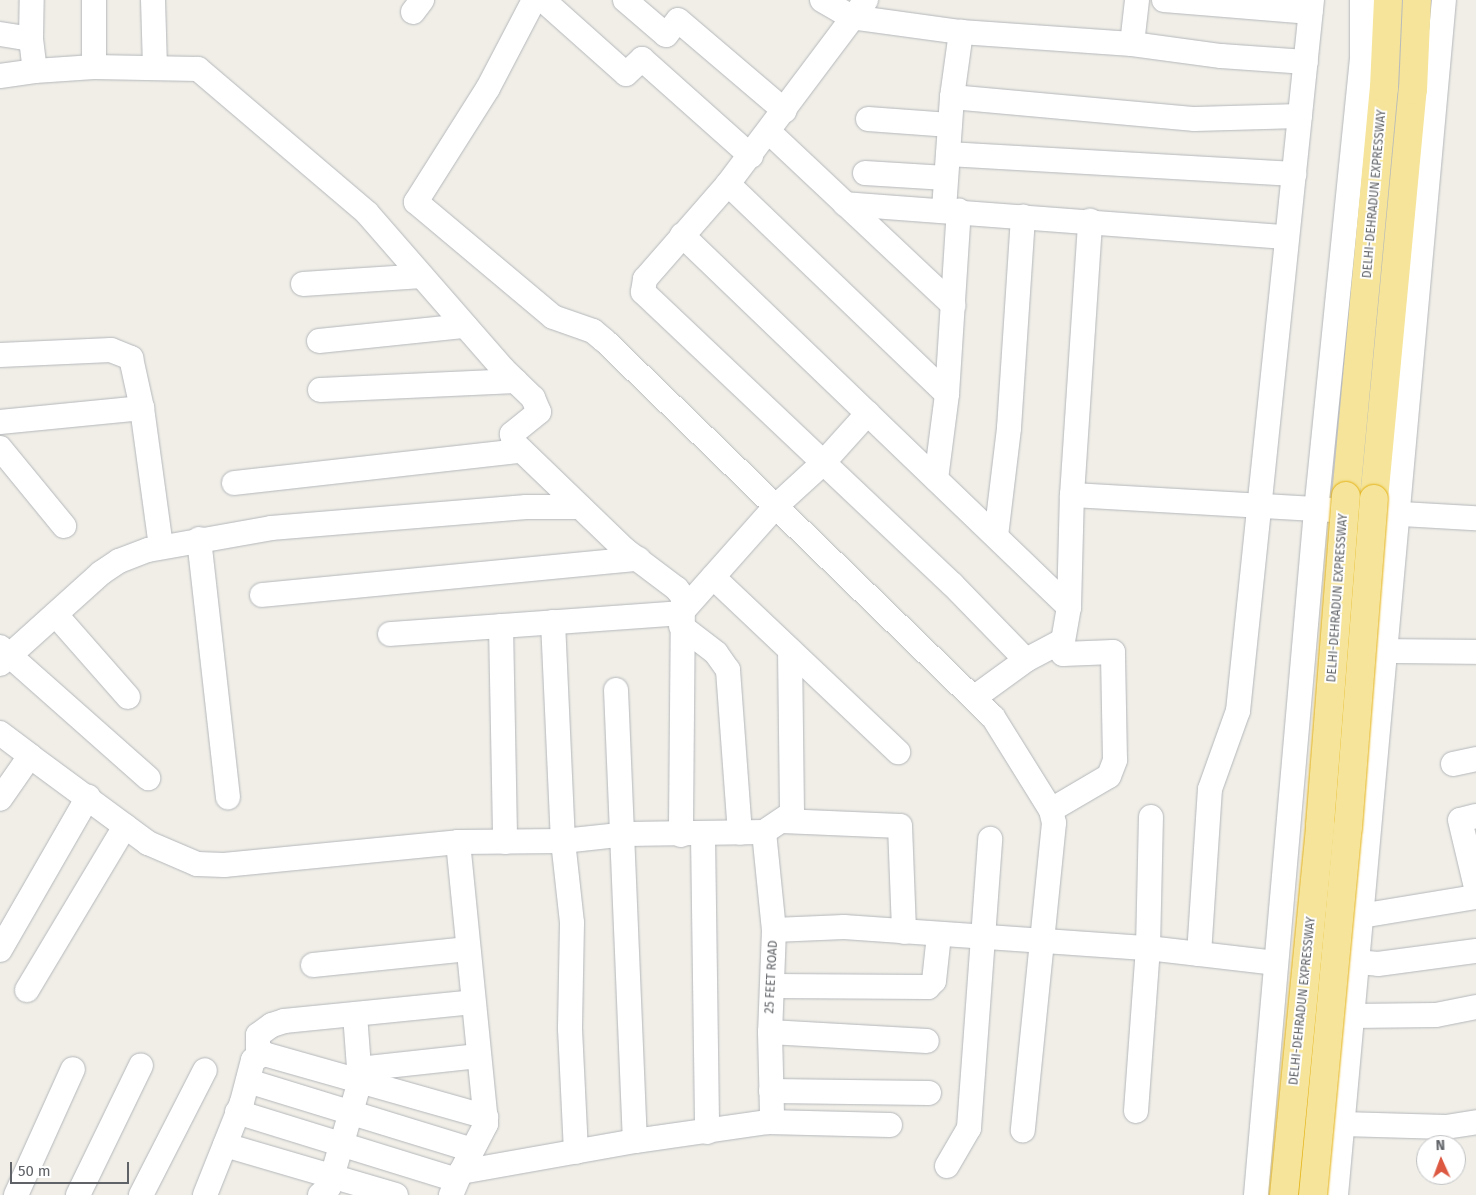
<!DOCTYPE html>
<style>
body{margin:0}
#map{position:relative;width:1476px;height:1195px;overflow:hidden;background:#f0eee7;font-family:"Fira Sans",sans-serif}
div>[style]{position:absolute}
.roads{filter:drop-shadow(0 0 1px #b4b7bb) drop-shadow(0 0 1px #b4b7bb)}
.minor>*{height:24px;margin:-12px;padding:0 12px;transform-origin:12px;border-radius:12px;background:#fff}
.highway>*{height:28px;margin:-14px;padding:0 14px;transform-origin:14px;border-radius:14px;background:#f5e499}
.bridges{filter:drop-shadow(0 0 1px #e4b113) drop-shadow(0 0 1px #e4b113)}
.highway-bridge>*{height:28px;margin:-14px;padding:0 14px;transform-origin:14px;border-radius:14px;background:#f5e499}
span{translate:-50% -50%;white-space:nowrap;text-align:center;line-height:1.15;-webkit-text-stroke:4px #fff;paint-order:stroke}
.street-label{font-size:12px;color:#5f6266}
.north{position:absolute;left:1416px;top:1135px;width:50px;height:50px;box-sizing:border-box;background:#fff;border:1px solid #bfc0c2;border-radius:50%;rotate:358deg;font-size:14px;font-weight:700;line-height:20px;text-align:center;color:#5f6266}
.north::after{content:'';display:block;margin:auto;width:18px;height:22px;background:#dc5841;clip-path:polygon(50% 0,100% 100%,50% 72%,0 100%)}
.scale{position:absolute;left:10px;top:1162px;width:119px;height:22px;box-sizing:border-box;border:2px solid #5f6266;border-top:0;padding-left:6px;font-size:15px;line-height:18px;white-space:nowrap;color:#5f6266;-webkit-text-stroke:4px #fff;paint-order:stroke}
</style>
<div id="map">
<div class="roads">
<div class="minor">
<div style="left:94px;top:0;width:67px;rotate:90deg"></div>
<div style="left:153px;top:0;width:68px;rotate:88.3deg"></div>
<div style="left:534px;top:0;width:99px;rotate:117.6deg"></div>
<div style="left:488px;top:88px;width:135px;rotate:122.3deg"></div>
<div style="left:416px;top:202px;width:179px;rotate:40deg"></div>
<div style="left:553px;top:317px;width:42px;rotate:19.3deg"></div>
<div style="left:593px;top:331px;width:16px;rotate:40deg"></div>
<div style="left:605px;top:341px;width:540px;rotate:44.1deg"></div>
<div style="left:993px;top:717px;width:110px;rotate:58.1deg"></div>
<div style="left:1051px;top:810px;width:13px;rotate:77deg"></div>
<div style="left:1054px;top:823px;width:309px;rotate:95.8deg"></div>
<div style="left:543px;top:0;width:111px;rotate:41.7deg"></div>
<div style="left:626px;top:74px;width:22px;rotate:-43deg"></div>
<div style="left:642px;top:59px;width:146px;rotate:41.7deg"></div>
<div style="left:625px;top:0;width:54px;rotate:40.5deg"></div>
<div style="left:666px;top:35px;width:19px;rotate:-51deg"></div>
<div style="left:678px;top:20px;width:140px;rotate:40.4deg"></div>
<div style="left:822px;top:0;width:34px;rotate:30deg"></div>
<div style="left:851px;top:17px;width:111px;rotate:7.8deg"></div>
<div style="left:961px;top:32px;width:171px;rotate:4deg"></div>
<div style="left:1132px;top:44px;width:90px;rotate:7.7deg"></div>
<div style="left:1221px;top:56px;width:85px;rotate:4deg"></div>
<div style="left:866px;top:0;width:230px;rotate:126.9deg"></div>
<div style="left:728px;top:184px;width:126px;rotate:131.1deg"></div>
<div style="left:645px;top:279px;width:13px;rotate:99deg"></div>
<div style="left:643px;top:292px;width:425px;rotate:43.4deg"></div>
<div style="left:952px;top:584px;width:106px;rotate:45.8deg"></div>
<div style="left:1164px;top:0;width:147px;rotate:4.7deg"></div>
<div style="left:413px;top:12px;width:15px;rotate:-53deg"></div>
<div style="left:0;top:34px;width:31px;rotate:9deg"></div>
<div style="left:31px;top:39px;width:32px;rotate:83deg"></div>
<div style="left:35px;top:71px;width:59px;rotate:-3.9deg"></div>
<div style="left:94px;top:67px;width:104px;rotate:1.1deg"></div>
<div style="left:198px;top:69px;width:222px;rotate:40.4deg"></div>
<div style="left:367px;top:213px;width:207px;rotate:48.9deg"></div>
<div style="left:503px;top:369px;width:42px;rotate:44deg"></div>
<div style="left:533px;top:398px;width:15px;rotate:67deg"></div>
<div style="left:539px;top:412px;width:35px;rotate:141deg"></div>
<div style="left:512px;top:434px;width:9px;rotate:77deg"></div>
<div style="left:514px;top:443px;width:153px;rotate:43.9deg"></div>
<div style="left:624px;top:549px;width:66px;rotate:37deg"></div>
<div style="left:677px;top:589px;width:10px;rotate:53deg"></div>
<div style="left:683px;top:597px;width:238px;rotate:90.5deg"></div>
<div style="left:31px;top:39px;width:39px;rotate:-89deg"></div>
<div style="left:1132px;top:44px;width:44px;rotate:-83.5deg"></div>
<div style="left:0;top:76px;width:35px;rotate:-8deg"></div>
<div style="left:952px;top:97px;width:244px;rotate:5.2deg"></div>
<div style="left:1195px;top:119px;width:105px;rotate:-1.6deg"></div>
<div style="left:868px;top:119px;width:82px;rotate:4.2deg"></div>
<div style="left:769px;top:132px;width:253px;rotate:43.2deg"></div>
<div style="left:948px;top:154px;width:347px;rotate:3.3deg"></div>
<div style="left:865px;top:173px;width:81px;rotate:3.5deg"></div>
<div style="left:728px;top:184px;width:303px;rotate:43.8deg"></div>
<div style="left:845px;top:204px;width:443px;rotate:4.3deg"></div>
<div style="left:944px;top:209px;width:112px;rotate:-85.9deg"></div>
<div style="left:952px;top:97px;width:66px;rotate:-82.1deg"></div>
<div style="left:682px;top:235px;width:537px;rotate:43.87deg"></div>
<div style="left:303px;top:284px;width:119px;rotate:-3.8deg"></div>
<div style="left:319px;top:341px;width:147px;rotate:-5.9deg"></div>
<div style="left:0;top:355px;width:111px;rotate:-2.6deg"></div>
<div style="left:111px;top:350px;width:22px;rotate:22deg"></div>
<div style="left:131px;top:358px;width:51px;rotate:77.6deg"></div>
<div style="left:142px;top:408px;width:140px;rotate:82.2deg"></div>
<div style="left:320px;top:390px;width:196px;rotate:-2.6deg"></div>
<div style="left:0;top:422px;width:143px;rotate:-5.6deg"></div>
<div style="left:0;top:448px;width:101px;rotate:50.6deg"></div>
<div style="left:936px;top:479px;width:86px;rotate:-82.6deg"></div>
<div style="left:947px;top:394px;width:184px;rotate:-86.3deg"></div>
<div style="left:234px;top:483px;width:289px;rotate:-6.4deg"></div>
<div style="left:1072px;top:495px;width:405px;rotate:3.3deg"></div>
<div style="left:996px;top:536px;width:109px;rotate:-83.1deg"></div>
<div style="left:1009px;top:428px;width:212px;rotate:-86.2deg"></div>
<div style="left:199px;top:539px;width:260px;rotate:83.6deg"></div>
<div style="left:713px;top:577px;width:255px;rotate:43.4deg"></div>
<div style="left:262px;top:595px;width:378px;rotate:-5.5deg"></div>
<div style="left:56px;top:615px;width:109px;rotate:48.7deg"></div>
<div style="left:553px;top:622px;width:219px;rotate:87.4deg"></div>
<div style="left:563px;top:841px;width:82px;rotate:83.7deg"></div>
<div style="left:572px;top:923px;width:106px;rotate:91.1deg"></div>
<div style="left:570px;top:1029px;width:123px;rotate:87.2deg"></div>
<div style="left:501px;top:626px;width:216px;rotate:88.9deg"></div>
<div style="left:681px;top:626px;width:44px;rotate:37.6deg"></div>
<div style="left:716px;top:653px;width:21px;rotate:55deg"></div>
<div style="left:728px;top:670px;width:163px;rotate:85.8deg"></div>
<div style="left:390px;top:634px;width:292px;rotate:-4.1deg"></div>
<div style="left:681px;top:613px;width:142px;rotate:-48.4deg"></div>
<div style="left:775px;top:507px;width:65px;rotate:-42.5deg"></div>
<div style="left:823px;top:463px;width:67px;rotate:-48deg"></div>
<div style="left:0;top:647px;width:198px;rotate:41.5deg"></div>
<div style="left:1385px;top:651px;width:91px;rotate:0.6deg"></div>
<div style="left:0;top:664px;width:136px;rotate:-42deg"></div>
<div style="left:101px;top:573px;width:22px;rotate:-34deg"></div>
<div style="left:119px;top:561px;width:31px;rotate:-21deg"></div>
<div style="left:148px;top:550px;width:125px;rotate:-10.1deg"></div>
<div style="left:271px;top:528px;width:256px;rotate:-4.7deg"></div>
<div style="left:526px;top:507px;width:54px"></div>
<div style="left:616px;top:690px;width:451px;rotate:87.6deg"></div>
<div style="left:975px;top:697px;width:63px;rotate:-36deg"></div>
<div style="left:1026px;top:660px;width:41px;rotate:-27.8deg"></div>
<div style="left:0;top:733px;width:38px;rotate:37deg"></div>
<div style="left:30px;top:756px;width:52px;rotate:124.9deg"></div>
<div style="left:30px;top:756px;width:147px;rotate:36.4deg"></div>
<div style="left:148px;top:843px;width:53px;rotate:23.2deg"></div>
<div style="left:197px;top:864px;width:27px;rotate:2deg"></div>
<div style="left:224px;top:865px;width:235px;rotate:-5.6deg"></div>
<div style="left:458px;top:842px;width:105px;rotate:-0.5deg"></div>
<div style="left:563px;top:841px;width:64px;rotate:-6.2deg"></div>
<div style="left:627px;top:834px;width:137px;rotate:-0.8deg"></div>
<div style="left:764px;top:832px;width:34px;rotate:-34deg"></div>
<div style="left:792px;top:813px;width:163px;rotate:-90.7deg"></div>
<div style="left:1453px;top:764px;width:24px;rotate:-12deg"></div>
<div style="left:1051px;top:810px;width:67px;rotate:-30.4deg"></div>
<div style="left:1109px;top:776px;width:17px;rotate:-69deg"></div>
<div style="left:1115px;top:760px;width:108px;rotate:-91.1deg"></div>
<div style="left:1113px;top:652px;width:50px;rotate:177.7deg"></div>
<div style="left:1063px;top:654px;width:7px;rotate:-98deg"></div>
<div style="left:1062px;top:647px;width:41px;rotate:-80.1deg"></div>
<div style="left:1069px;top:607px;width:112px;rotate:-88.5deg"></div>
<div style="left:1072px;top:495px;width:275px;rotate:-86.2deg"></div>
<div style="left:1476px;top:816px;width:16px;rotate:166deg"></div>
<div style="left:1460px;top:820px;width:69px;rotate:76.6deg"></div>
<div style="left:782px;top:821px;width:118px;rotate:2.4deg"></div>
<div style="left:900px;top:826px;width:106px;rotate:87.8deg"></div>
<div style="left:764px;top:832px;width:99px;rotate:84.2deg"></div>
<div style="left:774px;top:930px;width:102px;rotate:92.2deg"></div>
<div style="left:770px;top:1032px;width:83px;rotate:88.6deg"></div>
<div style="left:772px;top:1115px;width:9px;rotate:126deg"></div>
<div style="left:703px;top:835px;width:297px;rotate:89.2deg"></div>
<div style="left:458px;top:842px;width:283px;rotate:84.3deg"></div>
<div style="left:486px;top:1124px;width:54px;rotate:117.5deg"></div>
<div style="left:1361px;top:916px;width:117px;rotate:-9.4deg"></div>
<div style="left:774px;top:930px;width:70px;rotate:-2.5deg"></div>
<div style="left:844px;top:927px;width:305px;rotate:4deg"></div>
<div style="left:1148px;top:948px;width:129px;rotate:6.7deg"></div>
<div style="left:0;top:950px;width:177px;rotate:-60.1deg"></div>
<div style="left:1199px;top:954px;width:165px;rotate:-86.2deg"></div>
<div style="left:1210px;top:789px;width:83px;rotate:-70.3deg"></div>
<div style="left:1238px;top:711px;width:715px;rotate:-84.06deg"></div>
<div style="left:1357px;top:962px;width:21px;rotate:5deg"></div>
<div style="left:1378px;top:964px;width:99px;rotate:-7.6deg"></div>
<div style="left:313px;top:965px;width:156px;rotate:-5.9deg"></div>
<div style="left:772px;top:986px;width:156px;rotate:0.4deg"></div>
<div style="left:928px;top:987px;width:8px;rotate:-45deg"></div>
<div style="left:934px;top:981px;width:46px;rotate:-83.8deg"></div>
<div style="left:27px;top:990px;width:191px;rotate:-59.1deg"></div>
<div style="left:1352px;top:1016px;width:84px;rotate:-0.7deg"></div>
<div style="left:1436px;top:1015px;width:41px;rotate:-11.3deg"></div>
<div style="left:770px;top:1032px;width:157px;rotate:3.3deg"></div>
<div style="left:258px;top:1056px;width:21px;rotate:-90deg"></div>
<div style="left:258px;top:1035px;width:17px;rotate:-36deg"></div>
<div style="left:272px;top:1025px;width:13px;rotate:-18deg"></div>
<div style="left:284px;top:1021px;width:190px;rotate:-5.7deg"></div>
<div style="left:359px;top:1069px;width:120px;rotate:-6.2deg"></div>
<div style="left:248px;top:1081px;width:234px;rotate:17.1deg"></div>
<div style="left:771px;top:1091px;width:158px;rotate:0.7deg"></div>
<div style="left:1136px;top:1111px;width:163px;rotate:-85.8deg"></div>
<div style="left:1148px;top:948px;width:131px;rotate:-88.7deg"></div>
<div style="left:237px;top:1112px;width:230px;rotate:17.2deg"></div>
<div style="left:1342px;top:1124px;width:104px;rotate:1.7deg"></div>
<div style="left:1446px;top:1127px;width:30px;rotate:-9deg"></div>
<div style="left:225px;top:1145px;width:178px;rotate:16.3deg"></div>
<div style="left:947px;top:1166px;width:44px;rotate:-59.9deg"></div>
<div style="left:969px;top:1128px;width:290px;rotate:-85.8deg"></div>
<div style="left:16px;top:1195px;width:138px;rotate:-65.7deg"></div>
<div style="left:78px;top:1195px;width:144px;rotate:-64.1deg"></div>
<div style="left:141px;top:1195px;width:140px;rotate:-62.9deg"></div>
<div style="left:205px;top:1195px;width:100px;rotate:-68.3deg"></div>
<div style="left:242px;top:1102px;width:43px;rotate:-75.3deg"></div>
<div style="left:253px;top:1060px;width:13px;rotate:-29deg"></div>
<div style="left:264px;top:1054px;width:231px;rotate:15.8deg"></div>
<div style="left:320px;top:1195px;width:12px;rotate:-42deg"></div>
<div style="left:329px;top:1187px;width:110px;rotate:-73.7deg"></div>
<div style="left:360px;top:1081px;width:67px;rotate:-94.3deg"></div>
<div style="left:451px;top:1195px;width:25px;rotate:-67deg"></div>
<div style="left:461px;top:1172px;width:177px;rotate:-10.1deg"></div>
<div style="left:635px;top:1141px;width:133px;rotate:-8.2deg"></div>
<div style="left:767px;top:1122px;width:123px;rotate:1.4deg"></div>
<div style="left:1256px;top:1195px;width:687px;rotate:-84.99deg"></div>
<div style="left:1316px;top:511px;width:458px;rotate:-84.2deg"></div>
<div style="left:1362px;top:55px;width:55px;rotate:-90deg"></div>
<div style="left:1336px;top:1195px;width:1200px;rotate:-84.84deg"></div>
</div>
<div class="highway">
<div style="left:1346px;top:496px;width:410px;rotate:-84.7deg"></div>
<div style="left:1384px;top:88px;width:88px;rotate:-87.4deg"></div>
<div style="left:1374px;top:499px;width:411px;rotate:-84.6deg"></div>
<div style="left:1413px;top:90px;width:90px;rotate:-87.5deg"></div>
</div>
</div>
<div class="bridges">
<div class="highway-bridge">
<div style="left:1284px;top:1195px;width:372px;rotate:-84.4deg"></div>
<div style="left:1320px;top:825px;width:330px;rotate:-85.5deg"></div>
<div style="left:1313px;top:1195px;width:369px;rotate:-84.6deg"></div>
<div style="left:1348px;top:828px;width:330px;rotate:-85.5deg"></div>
</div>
</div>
<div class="street-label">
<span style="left:1375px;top:194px;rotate:-85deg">DELHI-DEHRADUN EXPRESSWAY</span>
<span style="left:1338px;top:598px;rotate:-86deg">DELHI-DEHRADUN EXPRESSWAY</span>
<span style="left:772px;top:977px;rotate:-87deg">25 FEET ROAD</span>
<span style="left:1303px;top:1001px;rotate:-84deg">DELHI-DEHRADUN EXPRESSWAY</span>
</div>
<div class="north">N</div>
<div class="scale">50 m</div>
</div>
